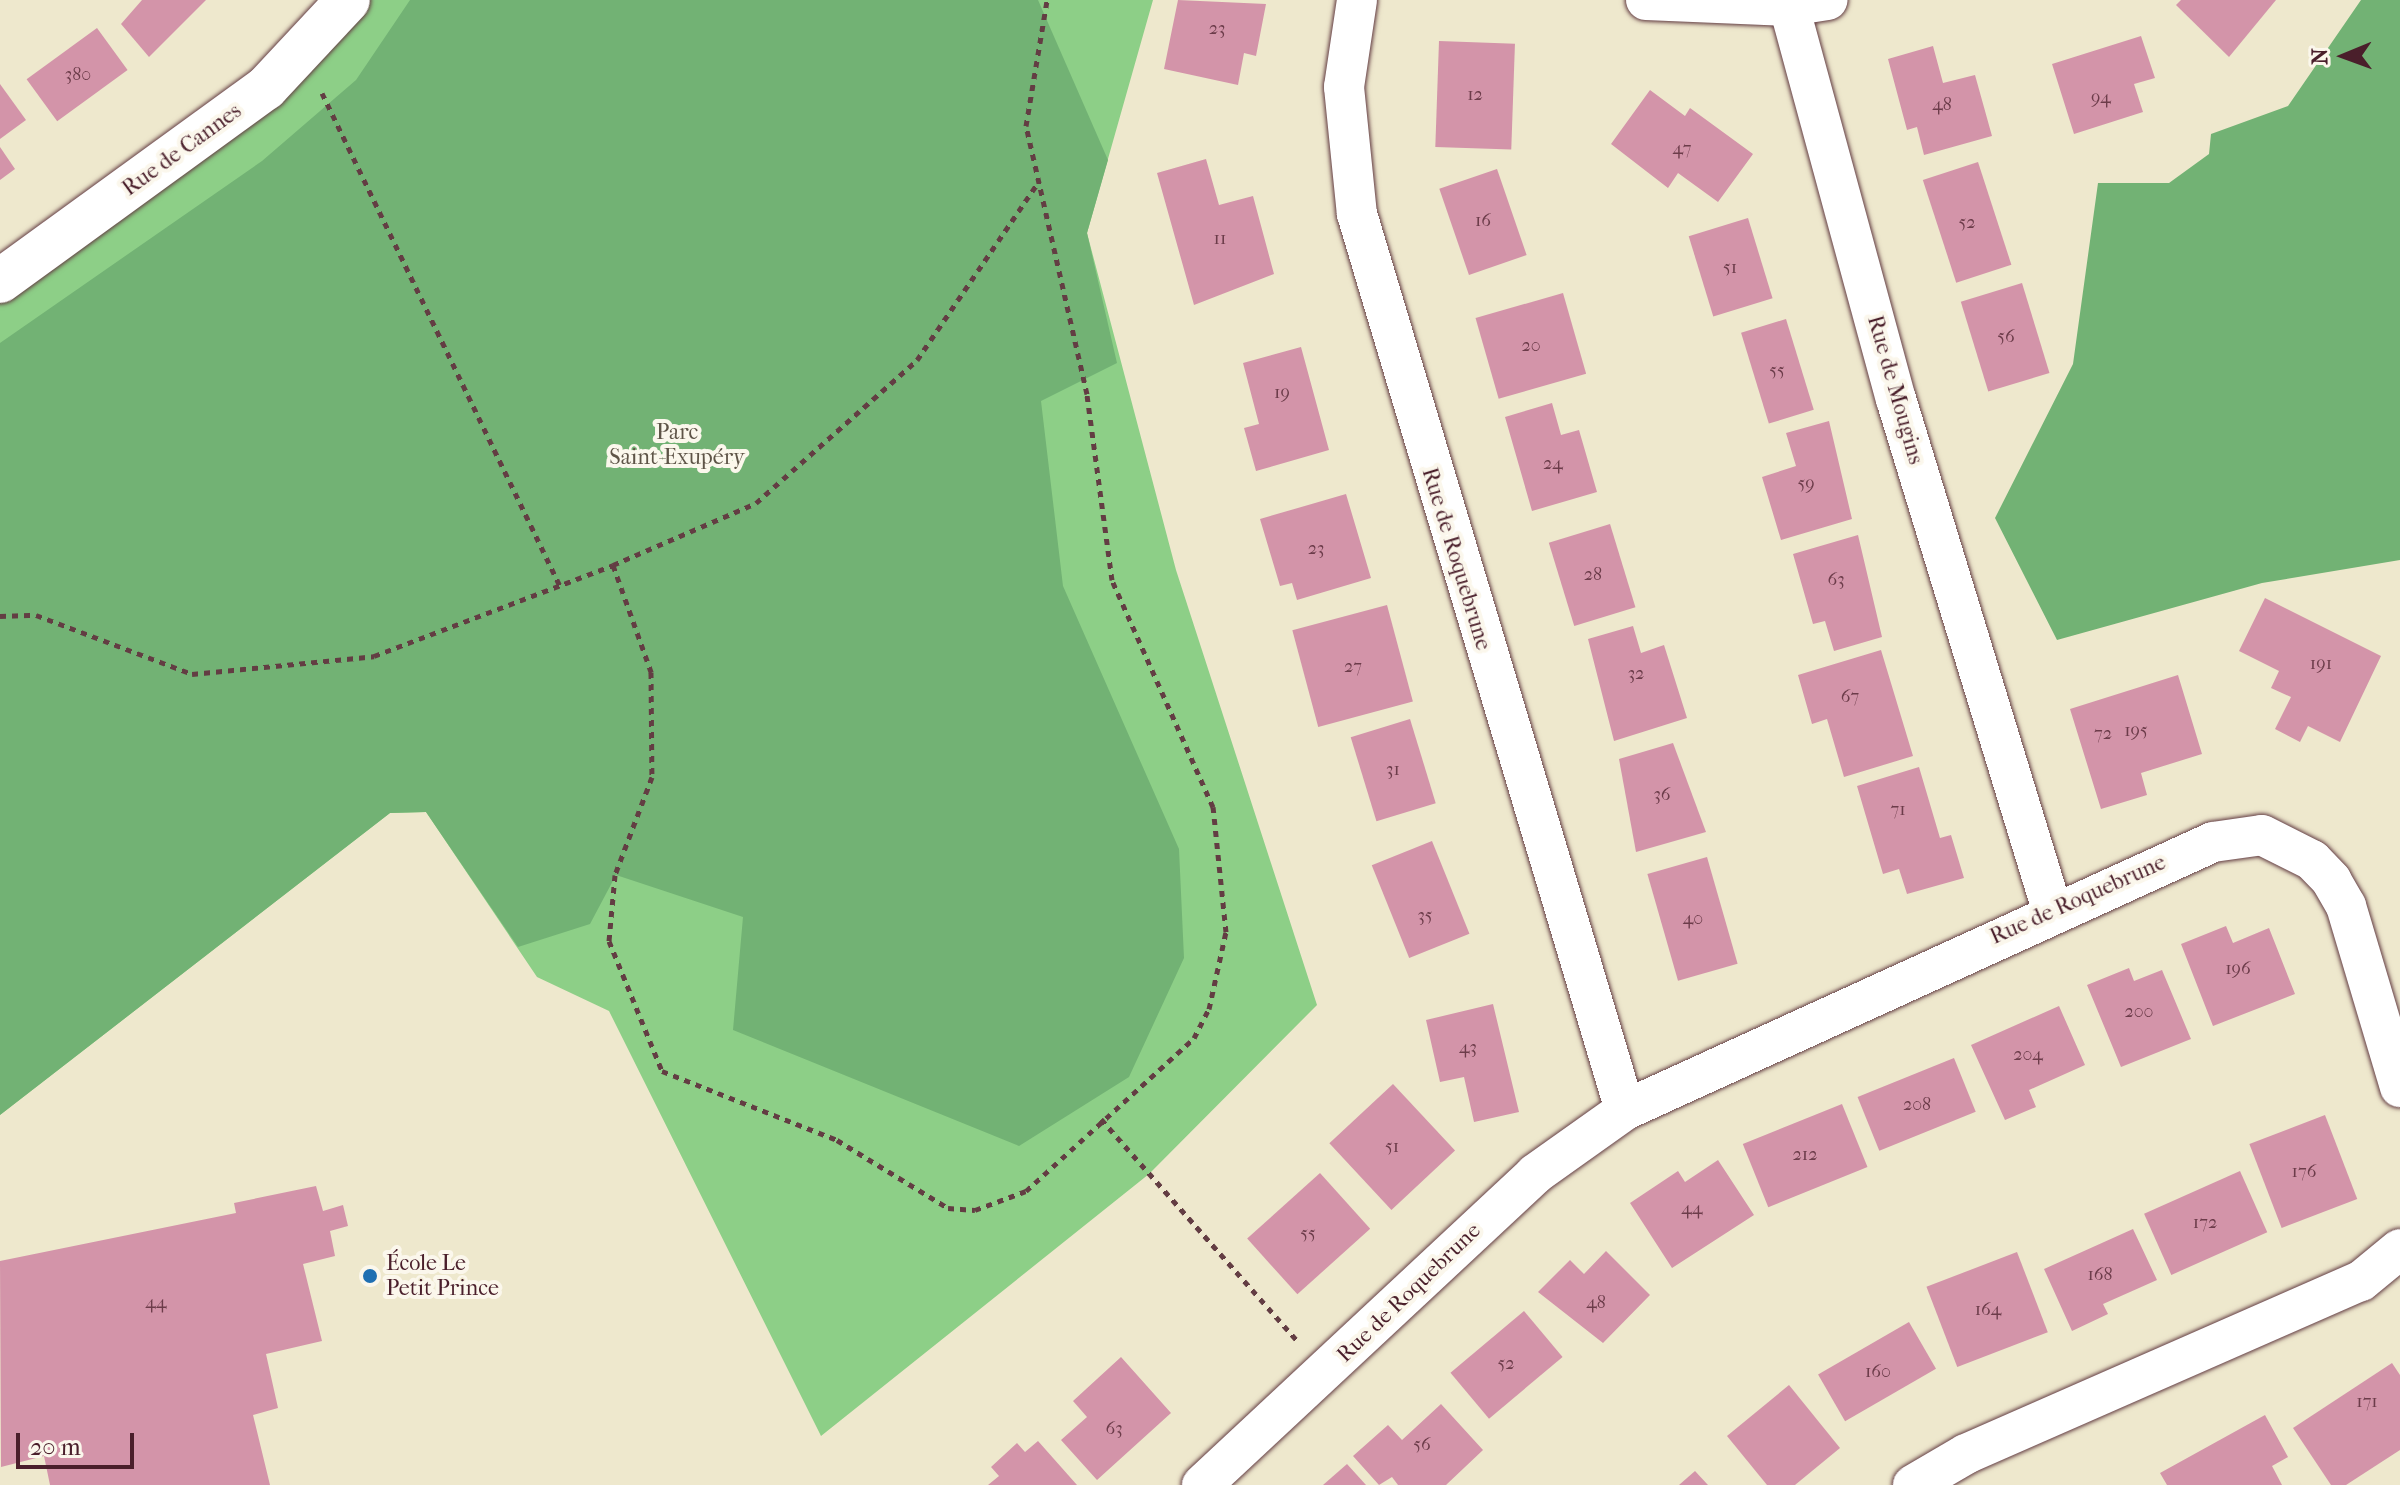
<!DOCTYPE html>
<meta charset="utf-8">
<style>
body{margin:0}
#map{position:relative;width:2400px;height:1485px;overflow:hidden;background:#eee8cd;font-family:"IM FELL French Canon",serif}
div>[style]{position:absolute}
.green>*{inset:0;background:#8dcf87}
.forest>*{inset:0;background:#72b274}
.building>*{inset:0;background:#d394a9;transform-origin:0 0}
.path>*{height:5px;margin-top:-2.5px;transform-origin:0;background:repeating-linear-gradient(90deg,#633d43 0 6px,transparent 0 12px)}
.roads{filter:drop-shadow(0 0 2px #633d43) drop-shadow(0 0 2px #633d43)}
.street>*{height:40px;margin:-20px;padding:0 20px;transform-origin:20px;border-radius:20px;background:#fff}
.secondary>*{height:44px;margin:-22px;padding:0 22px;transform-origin:22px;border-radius:22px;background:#fff}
.dots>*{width:22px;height:22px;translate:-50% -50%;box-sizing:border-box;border:4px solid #fbf7ec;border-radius:50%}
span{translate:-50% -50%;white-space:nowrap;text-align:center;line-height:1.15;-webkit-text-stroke:8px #fbf7ec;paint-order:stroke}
.number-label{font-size:18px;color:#6c3c4a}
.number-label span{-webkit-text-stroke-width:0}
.street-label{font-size:22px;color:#4a1f2b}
.park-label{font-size:22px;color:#5e5447}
.poi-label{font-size:22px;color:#4a1f2b}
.left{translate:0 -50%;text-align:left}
.north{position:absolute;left:2304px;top:16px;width:80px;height:80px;-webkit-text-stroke:6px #fbf7ec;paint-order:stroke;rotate:269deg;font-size:22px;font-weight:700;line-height:32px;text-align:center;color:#4a1f2b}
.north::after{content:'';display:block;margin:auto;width:28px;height:36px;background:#4a1f2b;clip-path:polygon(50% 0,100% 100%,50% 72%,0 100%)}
.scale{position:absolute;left:16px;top:1433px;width:118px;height:36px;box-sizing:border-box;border:4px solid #4a1f2b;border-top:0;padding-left:10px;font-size:24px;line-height:28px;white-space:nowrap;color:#4a1f2b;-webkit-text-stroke:6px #fbf7ec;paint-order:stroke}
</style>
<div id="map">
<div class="green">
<div style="clip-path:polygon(348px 0,1153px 0,1087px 233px,1176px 570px,1317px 1005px,1149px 1174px,821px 1436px,609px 1011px,537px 977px,426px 812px,390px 813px,0 1115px,0 281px)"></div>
</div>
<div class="forest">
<div style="clip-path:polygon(410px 0,1038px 0,1108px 160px,1087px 233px,1117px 363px,1041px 401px,1063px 586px,1179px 849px,1184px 958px,1129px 1077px,1019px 1146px,733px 1030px,743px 917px,616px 875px,590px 924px,518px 947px,426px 812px,390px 813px,0 1115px,0 343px,262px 161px,356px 80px)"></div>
<div style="clip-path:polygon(2361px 0,2400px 0,2400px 560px,2262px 583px,2057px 640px,1995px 518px,2073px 364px,2098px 183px,2169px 183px,2209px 154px,2211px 134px,2288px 106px)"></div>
</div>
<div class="building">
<div style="clip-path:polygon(142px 0,206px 0,149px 57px,121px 24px)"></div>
<div style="clip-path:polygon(1178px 0,1266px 4px,1256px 56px,1244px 53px,1238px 85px,1164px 69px)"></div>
<div style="clip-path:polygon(2181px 0,2276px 0,2229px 57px,2176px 5px)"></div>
<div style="left:97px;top:28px;width:52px;height:87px;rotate:54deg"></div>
<div style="clip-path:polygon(2141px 36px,2155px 78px,2134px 84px,2143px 112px,2074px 134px,2052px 64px)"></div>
<div style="left:1439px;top:41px;width:76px;height:106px;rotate:2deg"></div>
<div style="clip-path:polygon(1933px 46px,1943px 83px,1975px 75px,1992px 136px,1924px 155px,1917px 127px,1907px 130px,1888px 59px)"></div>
<div style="clip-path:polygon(0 84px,26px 120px,0 139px)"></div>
<div style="clip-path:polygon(1650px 90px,1685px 116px,1690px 108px,1753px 154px,1718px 202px,1678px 173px,1668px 188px,1611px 144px)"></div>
<div style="clip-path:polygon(0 147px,15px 169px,0 180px)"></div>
<div style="clip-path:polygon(1206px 159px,1219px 205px,1253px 196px,1274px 274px,1194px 305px,1157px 173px)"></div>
<div style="left:1978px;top:162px;width:108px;height:58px;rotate:72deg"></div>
<div style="left:1497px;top:169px;width:91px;height:61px;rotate:71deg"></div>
<div style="left:1748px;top:218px;width:84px;height:62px;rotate:73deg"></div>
<div style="left:2022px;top:283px;width:94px;height:64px;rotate:73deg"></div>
<div style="left:1563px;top:293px;width:84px;height:91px;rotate:74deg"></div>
<div style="left:1786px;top:319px;width:95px;height:47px;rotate:73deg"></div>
<div style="clip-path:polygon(1301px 347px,1329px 450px,1256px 471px,1244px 428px,1259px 424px,1243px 363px)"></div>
<div style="clip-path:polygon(1552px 403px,1561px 435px,1579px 430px,1597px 492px,1532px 511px,1505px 417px)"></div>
<div style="clip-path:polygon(1829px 421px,1852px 519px,1781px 540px,1762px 477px,1796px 466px,1786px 433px)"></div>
<div style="clip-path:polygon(1346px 494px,1371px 578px,1297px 600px,1292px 583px,1280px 586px,1260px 519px)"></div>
<div style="left:1610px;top:524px;width:87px;height:64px;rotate:73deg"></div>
<div style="clip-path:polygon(1858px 535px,1882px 637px,1834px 651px,1825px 621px,1813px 624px,1793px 554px)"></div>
<div style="clip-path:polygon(2265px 598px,2381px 656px,2340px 742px,2308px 726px,2300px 742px,2275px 729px,2291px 697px,2271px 688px,2279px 671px,2239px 651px)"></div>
<div style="left:1387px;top:605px;width:100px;height:98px;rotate:75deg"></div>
<div style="clip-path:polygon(1633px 626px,1641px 653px,1664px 645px,1687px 718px,1614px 741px,1588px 639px)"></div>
<div style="clip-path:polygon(1881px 650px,1913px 756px,1844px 777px,1827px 719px,1812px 724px,1798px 675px)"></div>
<div style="clip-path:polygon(2178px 675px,2202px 754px,2141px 773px,2147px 795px,2101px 809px,2070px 709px)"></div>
<div style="left:1410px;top:719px;width:88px;height:62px;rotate:73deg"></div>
<div style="clip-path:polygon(1673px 743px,1706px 832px,1636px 852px,1619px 759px)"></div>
<div style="clip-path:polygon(1919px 767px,1940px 838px,1951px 835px,1964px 878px,1907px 894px,1899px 869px,1883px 874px,1857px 786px)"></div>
<div style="left:1432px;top:841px;width:100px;height:65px;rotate:68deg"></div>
<div style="left:1707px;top:857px;width:111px;height:62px;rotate:74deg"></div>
<div style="clip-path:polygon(2226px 926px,2233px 943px,2269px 928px,2295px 994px,2213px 1026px,2181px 944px)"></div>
<div style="clip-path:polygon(2129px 968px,2134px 981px,2162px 970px,2191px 1039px,2121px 1067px,2087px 985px)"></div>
<div style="clip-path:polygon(1493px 1004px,1519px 1112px,1474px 1122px,1464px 1077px,1440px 1082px,1426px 1020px)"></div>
<div style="clip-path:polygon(2059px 1006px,2085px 1065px,2029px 1090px,2036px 1107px,2005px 1120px,1971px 1045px)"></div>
<div style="left:1954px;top:1058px;width:58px;height:104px;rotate:68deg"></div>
<div style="left:1393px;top:1084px;width:91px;height:87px;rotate:47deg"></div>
<div style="left:1842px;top:1104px;width:68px;height:107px;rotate:68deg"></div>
<div style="left:2325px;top:1115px;width:90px;height:81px;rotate:69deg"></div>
<div style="clip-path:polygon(1718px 1160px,1754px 1215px,1672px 1268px,1630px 1203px,1678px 1171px,1685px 1182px)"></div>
<div style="left:2240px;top:1171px;width:67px;height:105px;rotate:66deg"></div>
<div style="left:1320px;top:1173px;width:75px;height:98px;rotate:48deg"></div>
<div style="clip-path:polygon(316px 1186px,323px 1211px,343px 1205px,348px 1226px,330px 1231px,335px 1256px,303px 1264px,322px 1341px,266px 1354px,278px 1408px,253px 1415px,270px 1485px,50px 1485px,44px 1456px,1px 1467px,0 1261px,236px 1213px,234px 1203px)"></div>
<div style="clip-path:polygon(2133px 1229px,2157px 1280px,2103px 1304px,2108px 1314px,2072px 1331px,2044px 1269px)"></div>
<div style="clip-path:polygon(1606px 1251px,1650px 1295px,1603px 1343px,1538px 1292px,1570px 1260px,1584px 1274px)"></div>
<div style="left:2017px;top:1252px;width:86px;height:97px;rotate:69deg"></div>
<div style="left:1524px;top:1311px;width:60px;height:96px;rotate:50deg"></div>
<div style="left:1909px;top:1322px;width:54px;height:105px;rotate:60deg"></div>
<div style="clip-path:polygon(1121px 1357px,1171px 1413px,1097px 1480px,1061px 1440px,1087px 1417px,1073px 1401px)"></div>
<div style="clip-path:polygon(2392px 1363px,2400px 1375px,2400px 1450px,2346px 1485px,2331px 1485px,2293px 1428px)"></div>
<div style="clip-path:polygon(1789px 1385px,1840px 1448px,1795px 1485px,1767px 1485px,1727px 1436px)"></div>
<div style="clip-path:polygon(1441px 1404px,1483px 1450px,1446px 1485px,1398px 1485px,1392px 1477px,1379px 1485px,1353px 1456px,1388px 1425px,1402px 1440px)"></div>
<div style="clip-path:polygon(2265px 1415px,2288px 1457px,2272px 1466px,2282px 1485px,2167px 1485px,2160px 1473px)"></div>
<div style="clip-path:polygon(1038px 1441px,1077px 1485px,988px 1485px,999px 1476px,991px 1467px,1017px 1443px,1025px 1452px)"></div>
<div style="clip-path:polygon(1347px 1464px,1366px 1485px,1323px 1485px)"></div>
<div style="clip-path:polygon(1695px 1471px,1708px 1485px,1679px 1485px)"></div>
</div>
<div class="path">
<div style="left:322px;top:93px;width:547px;rotate:64.23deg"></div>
<div style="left:613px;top:565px;width:114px;rotate:70.4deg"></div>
<div style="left:651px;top:672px;width:105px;rotate:89.5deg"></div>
<div style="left:652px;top:777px;width:105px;rotate:110.7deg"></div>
<div style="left:615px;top:875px;width:66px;rotate:95.2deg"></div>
<div style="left:609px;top:941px;width:140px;rotate:67.8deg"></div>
<div style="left:662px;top:1071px;width:188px;rotate:21.5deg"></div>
<div style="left:837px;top:1140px;width:130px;rotate:31.5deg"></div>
<div style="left:948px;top:1208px;width:27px;rotate:4deg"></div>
<div style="left:975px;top:1210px;width:54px;rotate:-20.4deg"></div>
<div style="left:1026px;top:1191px;width:227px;rotate:-42.3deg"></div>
<div style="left:1194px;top:1038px;width:33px;rotate:-63deg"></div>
<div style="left:1209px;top:1009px;width:79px;rotate:-77.6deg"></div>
<div style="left:1226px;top:932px;width:126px;rotate:-95.9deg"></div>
<div style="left:1213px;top:807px;width:248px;rotate:-114deg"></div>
<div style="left:1112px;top:580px;width:188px;rotate:-97.7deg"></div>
<div style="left:1087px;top:394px;width:275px;rotate:-102.8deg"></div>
<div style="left:1026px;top:126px;width:128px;rotate:-80.5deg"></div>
<div style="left:0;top:616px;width:36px;rotate:-2deg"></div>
<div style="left:36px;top:615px;width:167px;rotate:20.7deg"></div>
<div style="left:192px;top:674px;width:183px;rotate:-5.6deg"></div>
<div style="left:374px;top:656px;width:256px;rotate:-20.8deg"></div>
<div style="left:613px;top:565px;width:156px;rotate:-23.4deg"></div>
<div style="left:756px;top:503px;width:215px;rotate:-41.6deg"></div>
<div style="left:917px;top:360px;width:213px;rotate:-55.7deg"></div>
<div style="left:1101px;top:1119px;width:299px;rotate:48.5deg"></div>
</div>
<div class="roads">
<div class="street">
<div style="left:1357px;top:0;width:88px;rotate:98.5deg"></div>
<div style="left:1344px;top:87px;width:128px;rotate:84.2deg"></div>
<div style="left:1357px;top:214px;width:935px;rotate:73.35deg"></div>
<div style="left:1646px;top:0;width:143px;rotate:2.4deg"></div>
<div style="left:1789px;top:6px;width:39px;rotate:-9deg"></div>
<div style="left:1789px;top:6px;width:407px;rotate:74.8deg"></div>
<div style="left:1896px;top:399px;width:534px;rotate:73.02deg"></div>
<div style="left:1202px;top:1485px;width:456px;rotate:-43deg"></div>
<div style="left:1535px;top:1174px;width:110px;rotate:-35.4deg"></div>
<div style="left:1625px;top:1110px;width:646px;rotate:-24.5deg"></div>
<div style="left:2213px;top:842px;width:49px;rotate:-8.1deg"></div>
<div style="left:2262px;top:835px;width:56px;rotate:26.6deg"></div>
<div style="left:2312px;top:860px;width:28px;rotate:46deg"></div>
<div style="left:2331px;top:880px;width:30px;rotate:60deg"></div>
<div style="left:2346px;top:906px;width:189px;rotate:73.4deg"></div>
<div style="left:1913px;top:1485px;width:61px;rotate:-30.3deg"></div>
<div style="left:1966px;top:1454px;width:431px;rotate:-23.7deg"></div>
<div style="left:2361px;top:1281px;width:50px;rotate:-39.4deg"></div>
</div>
<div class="secondary">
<div style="left:0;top:281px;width:329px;rotate:-36deg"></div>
<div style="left:266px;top:88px;width:120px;rotate:-47deg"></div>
</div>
</div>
<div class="dots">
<div style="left:370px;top:1276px;background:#1f6fb2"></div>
</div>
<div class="number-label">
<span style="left:1217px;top:29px">23</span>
<span style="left:78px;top:75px">380</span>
<span style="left:1475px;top:95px">12</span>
<span style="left:2101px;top:98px">94</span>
<span style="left:1942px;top:105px">48</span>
<span style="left:1682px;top:149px">47</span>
<span style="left:1483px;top:221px">16</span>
<span style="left:1967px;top:223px">52</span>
<span style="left:1220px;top:239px">11</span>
<span style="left:1730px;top:268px">51</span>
<span style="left:2006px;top:337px">56</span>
<span style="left:1531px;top:346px">20</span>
<span style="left:1777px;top:371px">55</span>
<span style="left:1282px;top:393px">19</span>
<span style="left:1553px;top:464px">24</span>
<span style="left:1806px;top:484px">59</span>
<span style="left:1316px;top:549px">23</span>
<span style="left:1593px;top:575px">28</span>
<span style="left:1836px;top:580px">63</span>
<span style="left:2321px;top:664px">191</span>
<span style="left:1353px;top:667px">27</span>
<span style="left:1636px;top:674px">32</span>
<span style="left:1850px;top:697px">67</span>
<span style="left:2136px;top:731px">195</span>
<span style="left:2103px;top:734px">72</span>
<span style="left:1393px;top:770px">31</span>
<span style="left:1662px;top:795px">36</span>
<span style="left:1898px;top:810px">71</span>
<span style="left:1425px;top:916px">35</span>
<span style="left:1693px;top:919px">40</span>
<span style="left:2238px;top:969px">196</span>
<span style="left:2139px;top:1012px">200</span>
<span style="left:1468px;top:1048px">43</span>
<span style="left:2028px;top:1055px">204</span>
<span style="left:1917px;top:1105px">208</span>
<span style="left:1392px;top:1147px">51</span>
<span style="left:1805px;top:1155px">212</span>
<span style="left:2304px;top:1172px">176</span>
<span style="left:1692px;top:1209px">44</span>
<span style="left:2205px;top:1223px">172</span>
<span style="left:1308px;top:1234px">55</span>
<span style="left:2100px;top:1275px">168</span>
<span style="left:156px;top:1303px">44</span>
<span style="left:1596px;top:1303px">48</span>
<span style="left:1988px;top:1310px">164</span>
<span style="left:1506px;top:1364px">52</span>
<span style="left:1878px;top:1372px">160</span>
<span style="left:2367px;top:1402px">171</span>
<span style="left:1114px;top:1429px">63</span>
<span style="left:1422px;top:1445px">56</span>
</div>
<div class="street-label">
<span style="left:182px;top:150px;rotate:-36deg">Rue de Cannes</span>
<span style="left:1895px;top:390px;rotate:74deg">Rue de Mougins</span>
<span style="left:1456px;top:559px;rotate:73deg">Rue de Roquebrune</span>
<span style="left:2078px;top:900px;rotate:-24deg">Rue de Roquebrune</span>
<span style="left:1409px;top:1293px;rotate:-44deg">Rue de Roquebrune</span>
</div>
<div class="park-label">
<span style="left:677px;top:445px">Parc<br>Saint-Exupéry</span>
</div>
<div class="poi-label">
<span class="left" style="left:386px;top:1276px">École Le<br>Petit Prince</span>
</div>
<div class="north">N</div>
<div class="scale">20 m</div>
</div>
